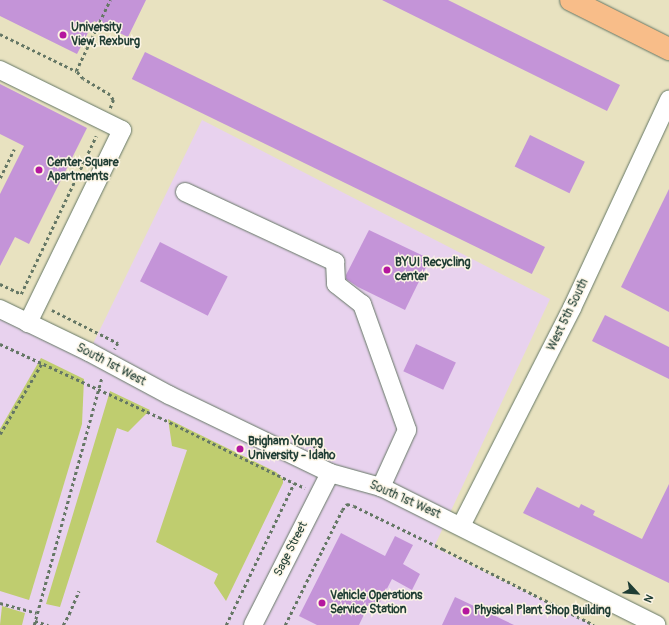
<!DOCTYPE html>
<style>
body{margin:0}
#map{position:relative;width:669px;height:625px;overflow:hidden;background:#e8e2c0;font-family:Pangolin,sans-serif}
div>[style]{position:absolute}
.built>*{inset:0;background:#e8d2ee}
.green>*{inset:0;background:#bfcd6f}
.building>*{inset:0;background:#c494d8;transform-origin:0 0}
.path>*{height:2.5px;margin-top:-1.25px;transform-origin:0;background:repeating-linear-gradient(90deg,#657765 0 3px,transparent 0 6px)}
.roads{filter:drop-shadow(0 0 1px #657765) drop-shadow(0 0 1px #657765)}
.minor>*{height:18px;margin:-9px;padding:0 9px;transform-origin:9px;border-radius:9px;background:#fff}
.major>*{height:22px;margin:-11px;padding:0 11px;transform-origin:11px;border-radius:11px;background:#f8bd89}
.dots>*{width:11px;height:11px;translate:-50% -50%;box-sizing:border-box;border:2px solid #fcf5e5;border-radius:50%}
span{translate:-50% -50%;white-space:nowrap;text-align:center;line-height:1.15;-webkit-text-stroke:3px #fcf5e5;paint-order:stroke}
.poi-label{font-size:12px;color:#1f3d34;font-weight:700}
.left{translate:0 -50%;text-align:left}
.street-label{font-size:12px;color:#1f3d34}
.north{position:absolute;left:617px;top:573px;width:40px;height:40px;-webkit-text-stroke:3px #fcf5e5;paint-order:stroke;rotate:116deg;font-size:11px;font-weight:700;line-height:16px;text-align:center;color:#1f3d34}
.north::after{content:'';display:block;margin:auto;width:14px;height:18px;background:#1f3d34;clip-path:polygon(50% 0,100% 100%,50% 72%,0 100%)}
</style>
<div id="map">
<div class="built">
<div style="clip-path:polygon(202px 120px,550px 299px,434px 547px,593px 625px,0 625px,0 305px,89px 352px)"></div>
</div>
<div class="green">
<div style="clip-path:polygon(41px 358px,84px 379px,82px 424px,29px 600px,0 591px,0 429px)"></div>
<div style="clip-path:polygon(110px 391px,150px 410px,128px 432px,117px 428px,60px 607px,46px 604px)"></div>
<div style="clip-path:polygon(168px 419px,276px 472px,283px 479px,283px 483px,226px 601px,214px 583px,218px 574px,156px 542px,187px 450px,172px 446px)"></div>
<div style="clip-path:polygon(2px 606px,25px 613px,22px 625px,0 625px)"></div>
</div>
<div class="building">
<div style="clip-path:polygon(0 0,146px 0,128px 37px,94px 21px,77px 54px,0 16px)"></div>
<div style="clip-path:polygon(382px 0,448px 0,620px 85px,607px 111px)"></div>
<div style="left:145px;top:52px;width:445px;height:30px;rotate:26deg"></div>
<div style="clip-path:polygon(0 84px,87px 128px,29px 244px,15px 237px,0 266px,0 194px,24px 146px,0 134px)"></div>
<div style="left:530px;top:135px;width:61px;height:35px;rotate:26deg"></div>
<div style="clip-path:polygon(669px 189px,669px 312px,621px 287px)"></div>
<div style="clip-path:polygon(369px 230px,430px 259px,405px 310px,358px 287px,346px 279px,346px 275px)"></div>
<div style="left:160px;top:242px;width:76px;height:44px;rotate:27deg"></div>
<div style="clip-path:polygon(605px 315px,669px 347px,669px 379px,592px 341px)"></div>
<div style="left:416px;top:344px;width:44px;height:30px;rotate:25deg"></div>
<div style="clip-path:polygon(669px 484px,669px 583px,523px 513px,537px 487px,579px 508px,581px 504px,595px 511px,593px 515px,642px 539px)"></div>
<div style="clip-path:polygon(341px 533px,385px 556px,395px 536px,413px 545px,403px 564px,420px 574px,412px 590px,392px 579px,377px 608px,369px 604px,359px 625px,317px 625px,299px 616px)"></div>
<div style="clip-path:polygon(455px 597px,514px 625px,442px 625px)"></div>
</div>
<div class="path">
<div style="left:0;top:34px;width:85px;rotate:26deg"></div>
<div style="left:110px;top:108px;width:9px;rotate:-69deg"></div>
<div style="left:113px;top:100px;width:6px;rotate:-121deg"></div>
<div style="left:110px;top:95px;width:31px;rotate:-149deg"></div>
<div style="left:83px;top:79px;width:11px;rotate:-131deg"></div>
<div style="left:76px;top:71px;width:79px;rotate:-64.4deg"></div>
<div style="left:0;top:178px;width:32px;rotate:-64deg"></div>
<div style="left:0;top:284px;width:23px;rotate:25deg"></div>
<div style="left:21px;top:294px;width:175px;rotate:-64.6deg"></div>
<div style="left:52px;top:310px;width:74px;rotate:26.6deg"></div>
<div style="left:118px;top:343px;width:7px;rotate:117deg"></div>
<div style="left:0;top:344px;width:175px;rotate:24.7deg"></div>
<div style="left:159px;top:417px;width:150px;rotate:26.1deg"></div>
<div style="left:0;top:434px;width:82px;rotate:-59.4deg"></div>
<div style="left:314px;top:448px;width:9px;rotate:-63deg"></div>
<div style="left:0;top:603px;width:38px;rotate:15deg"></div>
<div style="left:35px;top:621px;width:14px;rotate:17deg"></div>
<div style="left:34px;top:625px;width:257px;rotate:-74.7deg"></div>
<div style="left:63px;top:625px;width:13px;rotate:-61deg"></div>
<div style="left:69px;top:614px;width:25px;rotate:-67deg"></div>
<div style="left:226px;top:625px;width:157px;rotate:-64.4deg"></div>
<div style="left:294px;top:483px;width:12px;rotate:24deg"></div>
<div style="left:285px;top:625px;width:128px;rotate:-63.6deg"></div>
<div style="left:342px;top:510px;width:8px;rotate:-50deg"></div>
<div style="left:347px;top:504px;width:7px;rotate:16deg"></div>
<div style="left:354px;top:506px;width:99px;rotate:25.8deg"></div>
<div style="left:443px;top:549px;width:169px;rotate:26.7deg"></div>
</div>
<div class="roads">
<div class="minor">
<div style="left:0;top:70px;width:136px;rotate:26.2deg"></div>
<div style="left:122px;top:130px;width:215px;rotate:116deg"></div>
<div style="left:185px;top:192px;width:166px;rotate:25deg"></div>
<div style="left:335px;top:262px;width:22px;rotate:87deg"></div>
<div style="left:336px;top:284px;width:33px;rotate:38deg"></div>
<div style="left:362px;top:304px;width:134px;rotate:70.3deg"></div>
<div style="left:407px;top:430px;width:63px;rotate:114.5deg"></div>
<div style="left:0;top:309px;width:99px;rotate:25.8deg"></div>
<div style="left:89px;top:352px;width:91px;rotate:28.3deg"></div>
<div style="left:169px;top:395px;width:179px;rotate:25.8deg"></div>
<div style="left:330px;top:473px;width:53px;rotate:15.4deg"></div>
<div style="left:381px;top:487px;width:308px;rotate:26.6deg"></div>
<div style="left:461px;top:526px;width:245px;rotate:-63deg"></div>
<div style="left:572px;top:308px;width:230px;rotate:-65deg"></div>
<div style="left:253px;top:625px;width:170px;rotate:-63.1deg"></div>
</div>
<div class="major">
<div style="left:571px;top:0;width:110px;rotate:26.6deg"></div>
</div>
</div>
<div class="dots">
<div style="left:63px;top:35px;background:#b5179e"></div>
<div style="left:39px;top:170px;background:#b5179e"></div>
<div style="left:387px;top:270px;background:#b5179e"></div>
<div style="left:240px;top:449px;background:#b5179e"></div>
<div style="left:322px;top:603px;background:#b5179e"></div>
<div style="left:466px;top:611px;background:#b5179e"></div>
</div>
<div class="poi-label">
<span class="left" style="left:71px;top:35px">University<br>View, Rexburg</span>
<span class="left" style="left:47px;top:170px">Center Square<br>Apartments</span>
<span class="left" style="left:395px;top:270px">BYUI Recycling<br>center</span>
<span class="left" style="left:248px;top:449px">Brigham Young<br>University - Idaho</span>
<span class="left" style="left:330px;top:603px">Vehicle Operations<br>Service Station</span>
<span class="left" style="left:474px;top:611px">Physical Plant Shop Building</span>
</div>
<div class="street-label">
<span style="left:568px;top:315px;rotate:-64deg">West 5th South</span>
<span style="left:111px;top:365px;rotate:28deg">South 1st West</span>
<span style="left:405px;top:500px;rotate:24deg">South 1st West</span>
<span style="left:291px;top:549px;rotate:-63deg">Sage Street</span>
</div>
<div class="north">N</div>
</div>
